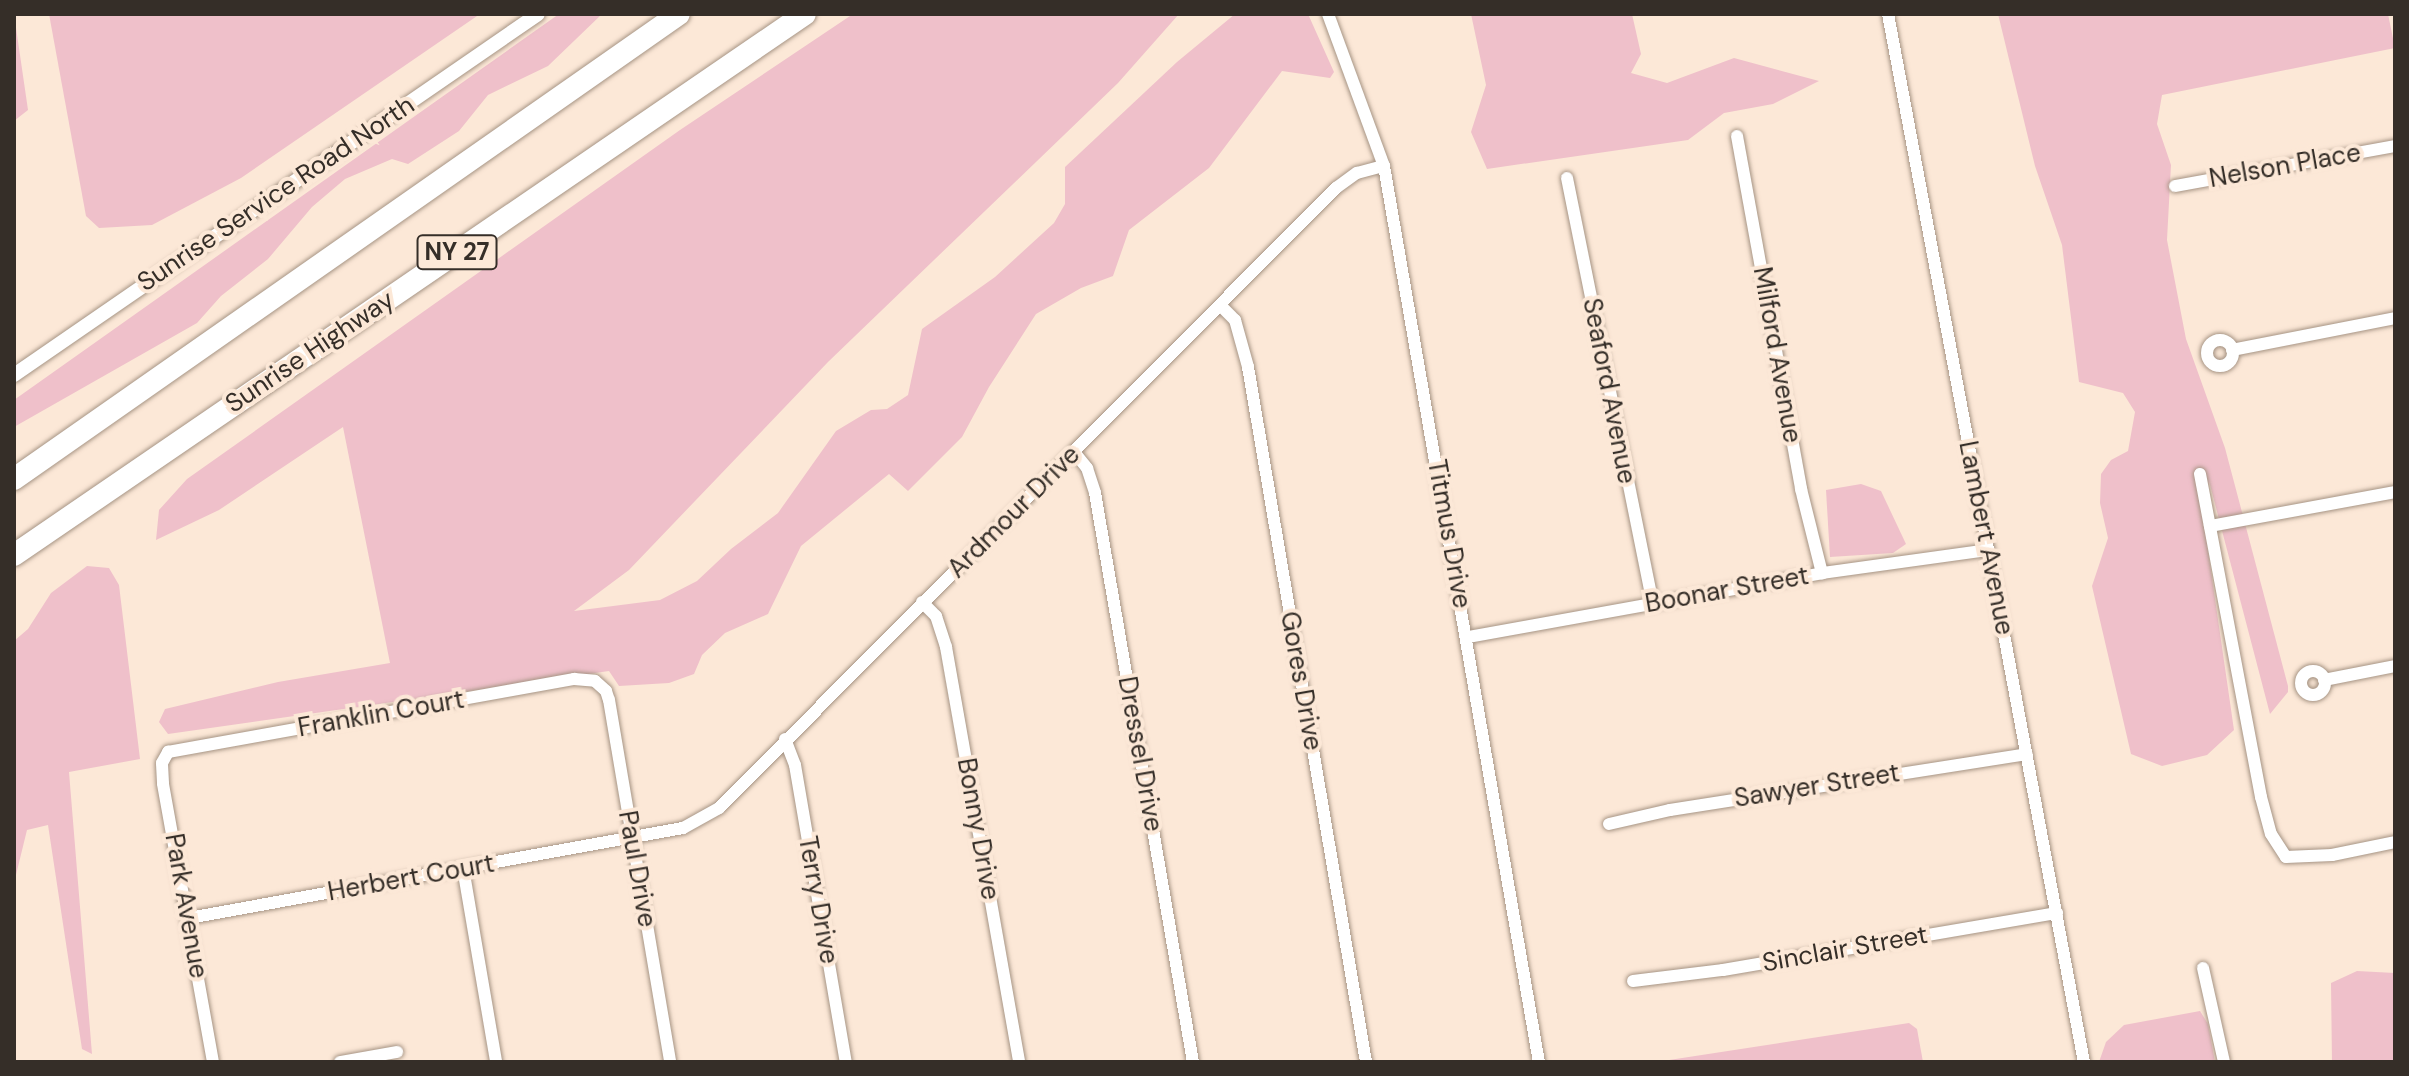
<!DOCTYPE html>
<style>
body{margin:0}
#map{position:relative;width:2409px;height:1076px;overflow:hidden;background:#fce8d7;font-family:"DM Sans",sans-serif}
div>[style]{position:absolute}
.green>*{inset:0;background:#efc0ca}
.roads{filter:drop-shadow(0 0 2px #a69484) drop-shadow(0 0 2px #a69484)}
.minor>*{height:12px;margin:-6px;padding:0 6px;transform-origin:6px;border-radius:6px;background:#fff}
.minor>.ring{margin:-6px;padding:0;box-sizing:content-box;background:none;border:12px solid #fff;border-radius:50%}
.tertiary>*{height:14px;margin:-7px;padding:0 7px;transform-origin:7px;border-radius:7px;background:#fff}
.motorway>*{height:22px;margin:-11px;padding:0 11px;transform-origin:11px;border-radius:11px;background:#fff}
span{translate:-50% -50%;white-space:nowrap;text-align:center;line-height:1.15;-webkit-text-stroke:8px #fce8d7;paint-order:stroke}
.shield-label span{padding:2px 6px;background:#fce8d7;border:2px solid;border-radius:6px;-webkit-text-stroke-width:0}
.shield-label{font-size:24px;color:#352e28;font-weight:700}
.street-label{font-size:26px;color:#352e28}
.frame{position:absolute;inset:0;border:16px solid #352e28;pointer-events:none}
</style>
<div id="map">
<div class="green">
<div style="clip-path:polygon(14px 14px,28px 110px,14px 121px)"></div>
<div style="clip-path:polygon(49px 14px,480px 14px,241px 178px,152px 225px,99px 228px,86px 216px)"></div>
<div style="clip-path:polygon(559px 14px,602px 14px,548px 66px,488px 95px,459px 131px,408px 164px,392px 159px,345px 179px,312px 207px,268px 259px,221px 296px,197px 323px,14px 427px,14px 400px)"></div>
<div style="clip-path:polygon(853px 14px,1179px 14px,1118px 83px,828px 362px,629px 570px,574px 611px,660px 600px,697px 581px,731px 549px,778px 513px,836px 431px,871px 410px,887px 409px,908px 395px,922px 329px,995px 277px,1054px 223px,1065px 204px,1065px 167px,1177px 62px,1235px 14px,1308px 14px,1334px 72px,1330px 78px,1282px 71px,1209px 168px,1129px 230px,1113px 276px,1081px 288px,1036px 314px,989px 387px,962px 437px,908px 491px,889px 474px,801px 546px,768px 614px,725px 633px,702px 655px,694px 674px,669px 683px,619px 686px,609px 671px,168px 734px,159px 722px,165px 709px,278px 682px,390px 663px,343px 427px,219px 510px,156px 540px,159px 510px,187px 479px,680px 130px)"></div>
<div style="clip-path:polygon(1471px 14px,1632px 14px,1641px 54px,1631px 73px,1667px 83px,1734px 58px,1819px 81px,1773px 104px,1724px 113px,1688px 140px,1487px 169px,1471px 132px,1486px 85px)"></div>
<div style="clip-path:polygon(1998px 14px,2388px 14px,2395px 48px,2162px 95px,2157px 124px,2171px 165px,2167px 240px,2186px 339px,2225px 448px,2288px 686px,2288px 692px,2270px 714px,2209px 481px,2204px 523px,2234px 730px,2207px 755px,2162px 766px,2131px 754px,2092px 586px,2108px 538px,2100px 503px,2101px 474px,2111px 460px,2128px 451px,2135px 412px,2123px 393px,2079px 382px,2062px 245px,2035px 166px)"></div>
<div style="clip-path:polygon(1861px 484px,1881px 491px,1906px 544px,1893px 553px,1830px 557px,1826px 490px)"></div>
<div style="clip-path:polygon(87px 566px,109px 568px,119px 585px,140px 759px,69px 772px,92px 1054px,82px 1049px,48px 825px,27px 830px,14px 883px,14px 641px,28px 629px,51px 593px)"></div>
<div style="clip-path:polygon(2357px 971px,2395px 973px,2395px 1062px,2332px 1062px,2331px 983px)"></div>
<div style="clip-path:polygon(2200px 1011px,2208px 1024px,2215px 1062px,2099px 1062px,2106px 1042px,2124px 1025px)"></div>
<div style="clip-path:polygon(1909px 1023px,1917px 1029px,1923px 1062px,1656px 1062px)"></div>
</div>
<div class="roads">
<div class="minor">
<div style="left:1328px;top:14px;width:162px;rotate:69.8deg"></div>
<div style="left:1384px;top:166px;width:909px;rotate:80.19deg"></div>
<div style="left:1888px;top:14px;width:1066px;rotate:79.41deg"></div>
<div style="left:1737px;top:136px;width:359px;rotate:79.7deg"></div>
<div style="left:1801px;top:489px;width:87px;rotate:76deg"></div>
<div style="left:1567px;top:178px;width:435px;rotate:78.6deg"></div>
<div style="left:2175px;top:186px;width:224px;rotate:-10.3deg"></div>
<div style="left:1221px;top:306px;width:20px;rotate:45deg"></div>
<div style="left:1235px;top:320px;width:49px;rotate:74.5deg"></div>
<div style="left:1248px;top:367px;width:705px;rotate:80.36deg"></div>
<div class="ring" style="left:2207px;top:340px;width:14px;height:14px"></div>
<div style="left:2232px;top:350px;width:166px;rotate:-11.1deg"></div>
<div style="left:1074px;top:452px;width:21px;rotate:51deg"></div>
<div style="left:1087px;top:468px;width:26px;rotate:72deg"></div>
<div style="left:1095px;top:493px;width:577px;rotate:80.23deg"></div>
<div style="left:2200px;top:474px;width:329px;rotate:79.3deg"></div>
<div style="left:2261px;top:797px;width:38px;rotate:75deg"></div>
<div style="left:2271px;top:834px;width:27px;rotate:57deg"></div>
<div style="left:2286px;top:857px;width:46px;rotate:-2.5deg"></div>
<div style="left:2332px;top:855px;width:64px;rotate:-11.7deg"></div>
<div style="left:2210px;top:526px;width:188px;rotate:-10.4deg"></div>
<div style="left:922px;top:602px;width:20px;rotate:45deg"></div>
<div style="left:936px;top:616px;width:33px;rotate:72deg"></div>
<div style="left:946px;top:647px;width:421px;rotate:80deg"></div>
<div style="left:1468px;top:637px;width:360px;rotate:-10.2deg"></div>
<div style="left:1822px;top:573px;width:168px;rotate:-7.9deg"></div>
<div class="ring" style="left:2301px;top:671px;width:12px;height:12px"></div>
<div style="left:2324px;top:680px;width:72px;rotate:-11.2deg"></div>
<div style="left:785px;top:739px;width:28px;rotate:69deg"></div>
<div style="left:795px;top:765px;width:301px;rotate:80.3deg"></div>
<div style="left:1609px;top:824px;width:63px;rotate:-12.9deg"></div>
<div style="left:1670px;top:810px;width:361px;rotate:-8.9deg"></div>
<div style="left:463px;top:868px;width:197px;rotate:80.3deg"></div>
<div style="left:189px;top:918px;width:502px;rotate:-10.33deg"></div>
<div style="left:683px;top:828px;width:41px;rotate:-29.1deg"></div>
<div style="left:719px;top:808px;width:875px;rotate:-45.14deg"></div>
<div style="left:1336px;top:188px;width:26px;rotate:-36deg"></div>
<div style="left:1357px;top:173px;width:28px;rotate:-15deg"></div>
<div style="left:2203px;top:968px;width:96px;rotate:77.4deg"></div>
<div style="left:1633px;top:981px;width:91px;rotate:-7deg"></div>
<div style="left:1723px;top:970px;width:339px;rotate:-9.7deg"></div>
<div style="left:213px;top:1062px;width:283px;rotate:-100.2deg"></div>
<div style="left:163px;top:783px;width:20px;rotate:-93deg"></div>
<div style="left:162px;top:763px;width:13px;rotate:-61deg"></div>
<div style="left:168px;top:752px;width:413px;rotate:-10.2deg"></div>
<div style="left:574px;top:679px;width:21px;rotate:5deg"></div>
<div style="left:595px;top:681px;width:15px;rotate:42deg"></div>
<div style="left:606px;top:691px;width:9px;rotate:72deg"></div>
<div style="left:609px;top:700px;width:367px;rotate:80.4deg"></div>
<div style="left:340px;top:1062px;width:58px;rotate:-10deg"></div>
</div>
<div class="tertiary">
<div style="left:14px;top:375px;width:636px;rotate:-34.56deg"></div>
</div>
<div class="motorway">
<div style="left:14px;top:479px;width:811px;rotate:-34.96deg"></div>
<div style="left:14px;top:555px;width:958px;rotate:-34.37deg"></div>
</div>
</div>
<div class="shield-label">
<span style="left:457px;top:252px">NY 27</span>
</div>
<div class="street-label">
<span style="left:2285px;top:166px;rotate:-10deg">Nelson Place</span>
<span style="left:276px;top:194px;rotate:-34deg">Sunrise Service Road North</span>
<span style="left:310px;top:352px;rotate:-34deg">Sunrise Highway</span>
<span style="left:1777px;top:355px;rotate:80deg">Milford Avenue</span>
<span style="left:1609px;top:391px;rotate:79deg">Seaford Avenue</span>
<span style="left:1014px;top:512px;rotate:-45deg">Ardmour Drive</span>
<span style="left:1449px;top:534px;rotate:80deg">Titmus Drive</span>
<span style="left:1986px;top:538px;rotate:79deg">Lambert Avenue</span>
<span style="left:1727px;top:590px;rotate:-10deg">Boonar Street</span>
<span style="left:1301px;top:681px;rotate:80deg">Gores Drive</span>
<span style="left:381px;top:714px;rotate:-10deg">Franklin Court</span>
<span style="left:1140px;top:754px;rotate:80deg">Dressel Drive</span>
<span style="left:1817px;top:786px;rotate:-9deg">Sawyer Street</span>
<span style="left:978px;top:829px;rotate:80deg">Bonny Drive</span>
<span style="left:637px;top:869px;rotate:80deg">Paul Drive</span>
<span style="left:411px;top:878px;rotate:-10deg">Herbert Court</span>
<span style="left:818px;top:900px;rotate:80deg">Terry Drive</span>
<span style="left:186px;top:906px;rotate:80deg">Park Avenue</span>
<span style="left:1845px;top:949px;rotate:-10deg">Sinclair Street</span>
</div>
<div class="frame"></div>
</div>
